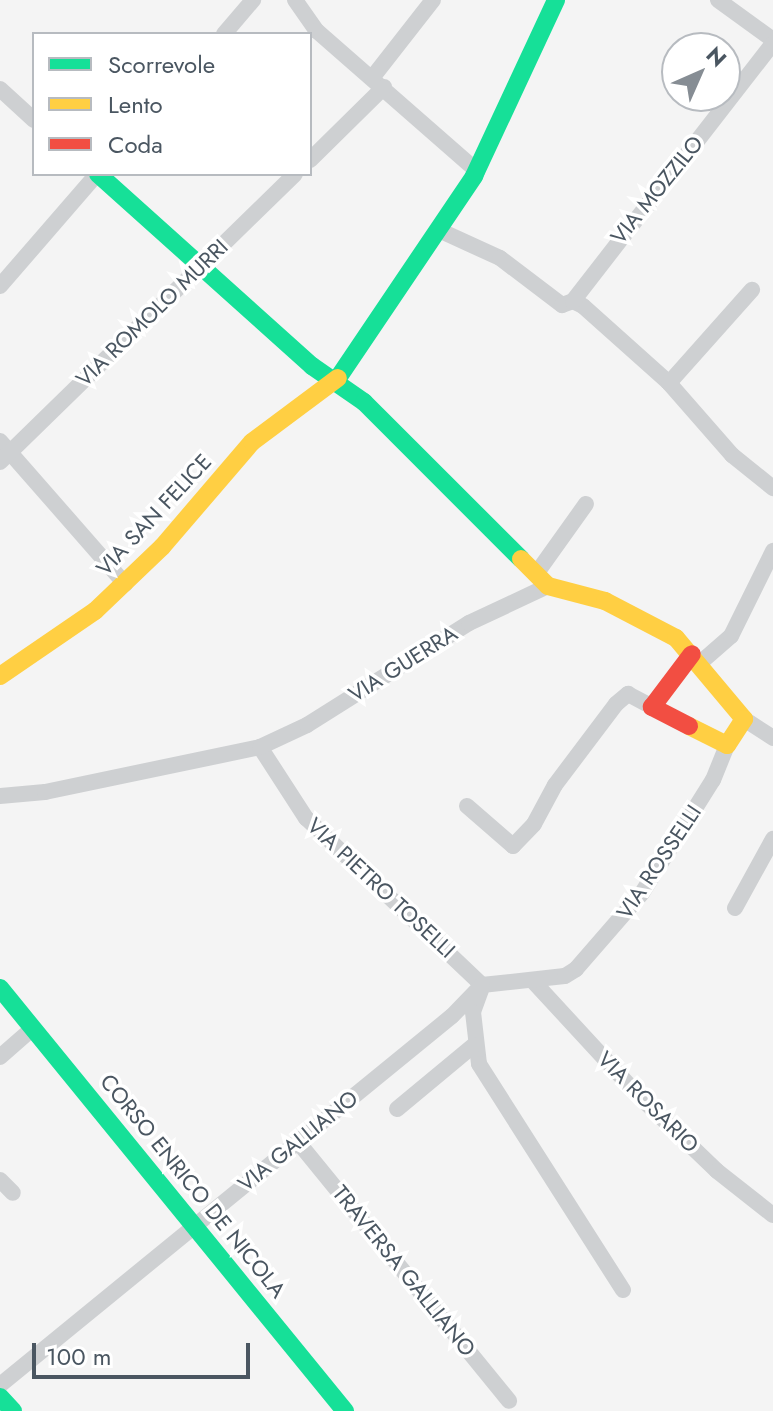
<!DOCTYPE html>
<style>
body{margin:0}
#map{position:relative;width:773px;height:1411px;overflow:hidden;background:#f4f4f4;font-family:Jost,sans-serif}
div>[style]{position:absolute}
.street>*{height:16px;margin:-8px;padding:0 8px;transform-origin:8px;border-radius:8px;background:#ced0d2}
.fast>*{height:18px;margin:-9px;padding:0 9px;transform-origin:9px;border-radius:9px;background:#16e098}
.slow>*{height:18px;margin:-9px;padding:0 9px;transform-origin:9px;border-radius:9px;background:#ffcf43}
.jam>*{height:18px;margin:-9px;padding:0 9px;transform-origin:9px;border-radius:9px;background:#f24e42}
span{translate:-50% -50%;white-space:nowrap;text-align:center;line-height:1.15;-webkit-text-stroke:7px #fff;paint-order:stroke}
.street-label{font-size:22px;color:#4a5661}
.legend{position:absolute;left:32px;top:32px;width:280px;height:144px;box-sizing:border-box;background:#fff;border:2px solid #b7bbc0;margin:0;padding:10px 14px;list-style:none;font-size:24px;color:#4a5661}
.legend li{display:flex;align-items:center;gap:16px;height:40px}
.legend b{width:40px;border:2px solid #b7bbc0}
.north{position:absolute;left:661px;top:32px;width:80px;height:80px;box-sizing:border-box;background:#fff;border:2px solid #b7bbc0;border-radius:50%;rotate:45deg;font-size:22px;font-weight:700;line-height:32px;text-align:center;color:#4a5661}
.north::after{content:'';display:block;margin:auto;width:28px;height:36px;background:#868d94;clip-path:polygon(50% 0,100% 100%,50% 72%,0 100%)}
.scale{position:absolute;left:32px;top:1343px;width:218px;height:36px;box-sizing:border-box;border:4px solid #4a5661;border-top:0;padding-left:10px;font-size:24px;line-height:28px;white-space:nowrap;color:#4a5661;-webkit-text-stroke:6px #fff;paint-order:stroke}
</style>
<div id="map">
<div class="street">
<div style="left:295px;top:0;width:38px;rotate:55deg"></div>
<div style="left:317px;top:31px;width:213px;rotate:41.2deg"></div>
<div style="left:718px;top:0;width:68px;rotate:36deg"></div>
<div style="left:224px;top:34px;width:45px;rotate:-49.5deg"></div>
<div style="left:372px;top:78px;width:99px;rotate:-52deg"></div>
<div style="left:0;top:89px;width:46px;rotate:42.4deg"></div>
<div style="left:310px;top:160px;width:104px;rotate:-44.6deg"></div>
<div style="left:441px;top:231px;width:65px;rotate:24.6deg"></div>
<div style="left:500px;top:258px;width:78px;rotate:37.2deg"></div>
<div style="left:562px;top:305px;width:12px;rotate:-20deg"></div>
<div style="left:573px;top:301px;width:11px;rotate:27deg"></div>
<div style="left:583px;top:306px;width:115px;rotate:41.8deg"></div>
<div style="left:669px;top:383px;width:96px;rotate:48.8deg"></div>
<div style="left:732px;top:455px;width:53px;rotate:38.8deg"></div>
<div style="left:0;top:286px;width:148px;rotate:-49.1deg"></div>
<div style="left:573px;top:301px;width:326px;rotate:-52.2deg"></div>
<div style="left:669px;top:383px;width:125px;rotate:-48.3deg"></div>
<div style="left:0;top:441px;width:190px;rotate:48.8deg"></div>
<div style="left:0;top:462px;width:412px;rotate:-44.3deg"></div>
<div style="left:536px;top:574px;width:86px;rotate:-54.5deg"></div>
<div style="left:700px;top:663px;width:41px;rotate:-41.1deg"></div>
<div style="left:731px;top:636px;width:95px;rotate:-63.7deg"></div>
<div style="left:744px;top:719px;width:35px;rotate:33deg"></div>
<div style="left:260px;top:747px;width:85px;rotate:57.1deg"></div>
<div style="left:306px;top:818px;width:243px;rotate:43.5deg"></div>
<div style="left:0;top:796px;width:45px;rotate:-5.1deg"></div>
<div style="left:45px;top:792px;width:220px;rotate:-11.8deg"></div>
<div style="left:260px;top:747px;width:52px;rotate:-25.1deg"></div>
<div style="left:307px;top:725px;width:191px;rotate:-32.2deg"></div>
<div style="left:469px;top:623px;width:87px;rotate:-25.1deg"></div>
<div style="left:467px;top:806px;width:61px;rotate:41deg"></div>
<div style="left:513px;top:846px;width:30px;rotate:-46deg"></div>
<div style="left:534px;top:824px;width:44px;rotate:-61.7deg"></div>
<div style="left:555px;top:785px;width:101px;rotate:-53deg"></div>
<div style="left:616px;top:704px;width:16px;rotate:-40deg"></div>
<div style="left:628px;top:694px;width:27px;rotate:28deg"></div>
<div style="left:735px;top:908px;width:79px;rotate:-61.2deg"></div>
<div style="left:532px;top:980px;width:162px;rotate:47.3deg"></div>
<div style="left:642px;top:1099px;width:104px;rotate:43.8deg"></div>
<div style="left:717px;top:1171px;width:71px;rotate:38.2deg"></div>
<div style="left:482px;top:985px;width:83px;rotate:-6.2deg"></div>
<div style="left:565px;top:976px;width:13px;rotate:-32deg"></div>
<div style="left:576px;top:969px;width:101px;rotate:-49deg"></div>
<div style="left:642px;top:893px;width:133px;rotate:-57.9deg"></div>
<div style="left:713px;top:780px;width:38px;rotate:-68deg"></div>
<div style="left:481px;top:990px;width:23px;rotate:110deg"></div>
<div style="left:473px;top:1012px;width:52px;rotate:83.4deg"></div>
<div style="left:479px;top:1064px;width:268px;rotate:57.5deg"></div>
<div style="left:0;top:1057px;width:44px;rotate:-41.3deg"></div>
<div style="left:397px;top:1109px;width:100px;rotate:-39.7deg"></div>
<div style="left:298px;top:1142px;width:334px;rotate:50.8deg"></div>
<div style="left:0;top:1180px;width:18px;rotate:45deg"></div>
<div style="left:0;top:1385px;width:583px;rotate:-39.23deg"></div>
<div style="left:452px;top:1016px;width:43px;rotate:-45.9deg"></div>
</div>
<div class="fast">
<div style="left:98px;top:174px;width:288px;rotate:41.9deg"></div>
<div style="left:312px;top:366px;width:63px;rotate:34.7deg"></div>
<div style="left:364px;top:402px;width:222px;rotate:45deg"></div>
<div style="left:338px;top:378px;width:244px;rotate:-56deg"></div>
<div style="left:474px;top:176px;width:194px;rotate:-65deg"></div>
<div style="left:0;top:988px;width:546px;rotate:50.8deg"></div>
<div style="left:0;top:1397px;width:19px;rotate:47deg"></div>
</div>
<div class="slow">
<div style="left:521px;top:559px;width:38px;rotate:45deg"></div>
<div style="left:548px;top:586px;width:59px;rotate:14.7deg"></div>
<div style="left:605px;top:601px;width:80px;rotate:27.5deg"></div>
<div style="left:676px;top:638px;width:106px;rotate:50deg"></div>
<div style="left:744px;top:719px;width:31px;rotate:123deg"></div>
<div style="left:727px;top:745px;width:42px;rotate:-153.4deg"></div>
<div style="left:0;top:676px;width:115px;rotate:-34.4deg"></div>
<div style="left:95px;top:611px;width:93px;rotate:-43.7deg"></div>
<div style="left:162px;top:547px;width:138px;rotate:-49.4deg"></div>
<div style="left:252px;top:442px;width:107px;rotate:-36.7deg"></div>
</div>
<div class="jam">
<div style="left:689px;top:726px;width:42px;rotate:-152.8deg"></div>
<div style="left:652px;top:707px;width:66px;rotate:-53deg"></div>
</div>
<div class="street-label">
<span style="left:657px;top:190px;rotate:-51deg">VIA MOZZILO</span>
<span style="left:152px;top:313px;rotate:-44deg">VIA ROMOLO MURRI</span>
<span style="left:154px;top:515px;rotate:-47deg">VIA SAN FELICE</span>
<span style="left:403px;top:664px;rotate:-32deg">VIA GUERRA</span>
<span style="left:659px;top:862px;rotate:-56deg">VIA ROSSELLI</span>
<span style="left:381px;top:888px;rotate:43deg">VIA PIETRO TOSELLI</span>
<span style="left:648px;top:1102px;rotate:45deg">VIA ROSARIO</span>
<span style="left:298px;top:1141px;rotate:-39deg">VIA GALLIANO</span>
<span style="left:193px;top:1186px;rotate:51deg">CORSO ENRICO DE NICOLA</span>
<span style="left:404px;top:1271px;rotate:51deg">TRAVERSA GALLIANO</span>
</div>
<ul class="legend">
<li><b style="height:10px;background:#16e098"></b>Scorrevole</li>
<li><b style="height:10px;background:#ffcf43"></b>Lento</li>
<li><b style="height:10px;background:#f24e42"></b>Coda</li>
</ul>
<div class="north">N</div>
<div class="scale">100 m</div>
</div>
